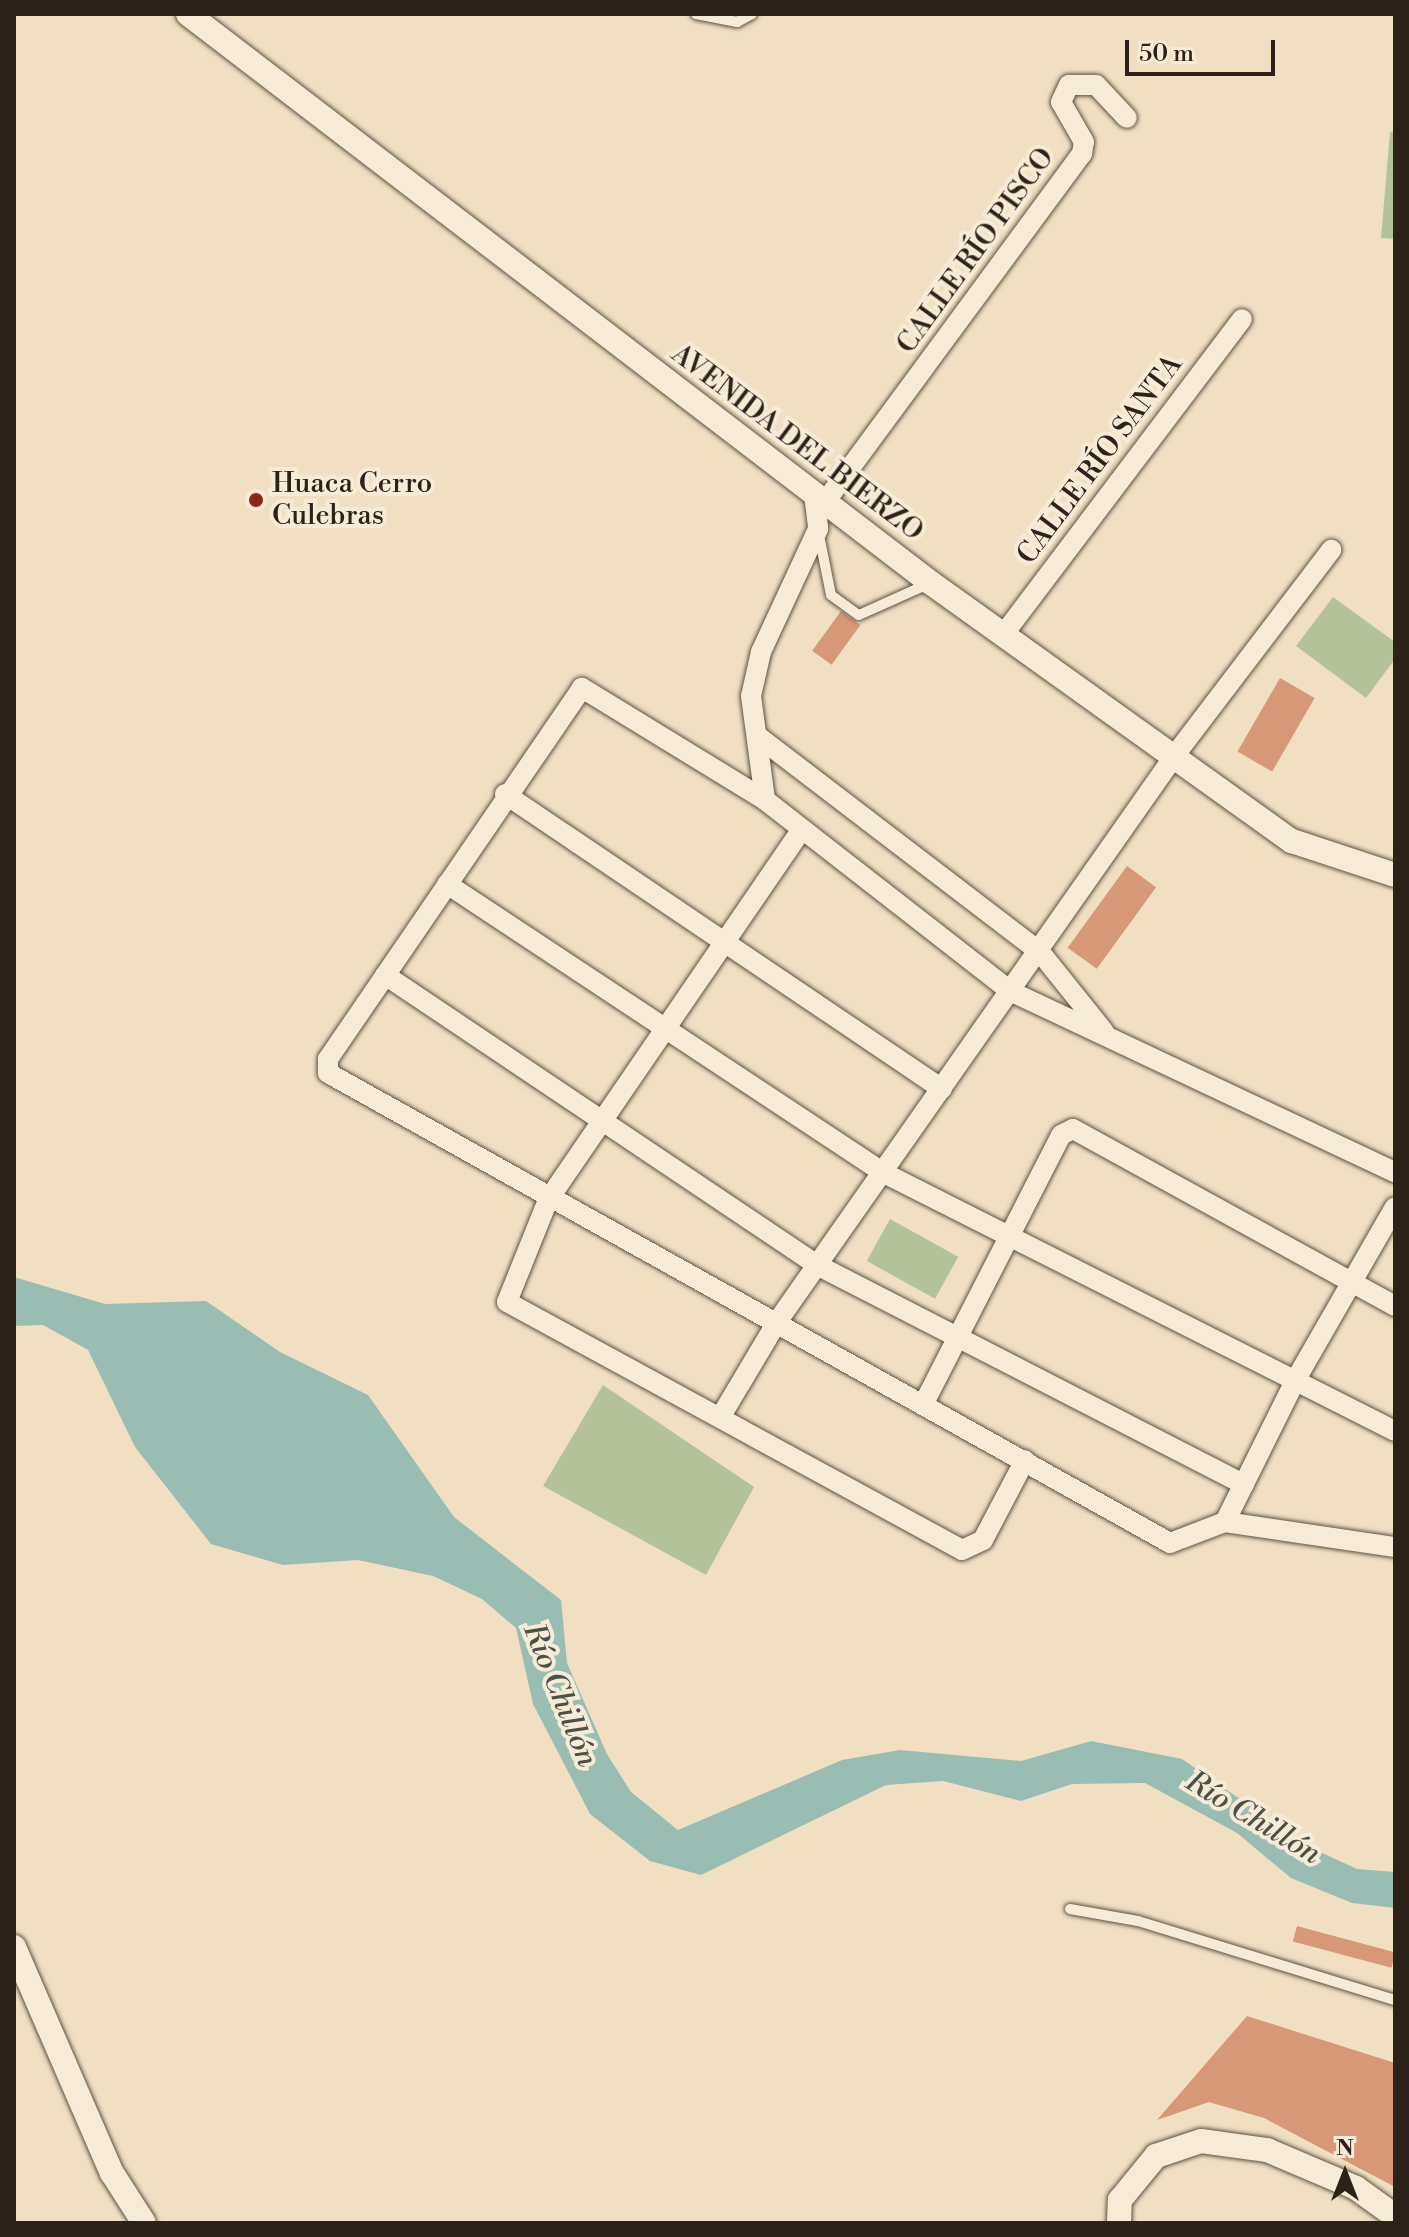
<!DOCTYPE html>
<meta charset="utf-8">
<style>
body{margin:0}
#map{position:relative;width:1409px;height:2237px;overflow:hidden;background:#f0e0c1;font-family:"Libre Bodoni",serif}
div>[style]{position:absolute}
.green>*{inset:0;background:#b4c397;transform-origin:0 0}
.water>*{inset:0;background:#9abdb3}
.building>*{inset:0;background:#d69876;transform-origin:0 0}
.roads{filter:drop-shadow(0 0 2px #5d5244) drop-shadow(0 0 2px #5d5244)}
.service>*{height:10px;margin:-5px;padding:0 5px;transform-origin:5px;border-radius:5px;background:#f5ebd7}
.minor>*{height:20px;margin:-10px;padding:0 10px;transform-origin:10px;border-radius:10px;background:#f5ebd7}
.tertiary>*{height:24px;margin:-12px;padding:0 12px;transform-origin:12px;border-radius:12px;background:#f5ebd7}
.dots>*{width:22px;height:22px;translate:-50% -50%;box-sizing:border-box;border:4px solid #f5ebd7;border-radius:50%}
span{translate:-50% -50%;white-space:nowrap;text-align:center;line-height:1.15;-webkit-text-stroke:8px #f5ebd7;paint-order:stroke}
.street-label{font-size:28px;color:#2c221a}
.poi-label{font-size:28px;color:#2c221a}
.left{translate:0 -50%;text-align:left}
.water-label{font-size:30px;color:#4d5048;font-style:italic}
.frame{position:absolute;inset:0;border:16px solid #2c221a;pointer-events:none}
.north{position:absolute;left:1305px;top:2133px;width:80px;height:80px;-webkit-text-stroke:6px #f5ebd7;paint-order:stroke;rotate:0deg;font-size:22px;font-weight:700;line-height:32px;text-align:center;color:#2c221a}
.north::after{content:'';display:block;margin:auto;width:28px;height:36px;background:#2c221a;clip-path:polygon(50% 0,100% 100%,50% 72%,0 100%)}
.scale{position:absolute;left:1125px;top:40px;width:150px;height:36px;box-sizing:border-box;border:4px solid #2c221a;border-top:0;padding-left:10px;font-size:24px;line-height:28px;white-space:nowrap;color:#2c221a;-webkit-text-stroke:6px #f5ebd7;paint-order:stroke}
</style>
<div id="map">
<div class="green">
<div style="clip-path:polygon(1390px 132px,1395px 133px,1395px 239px,1381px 238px)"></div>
<div style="clip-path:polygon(1333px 597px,1395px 642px,1395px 659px,1366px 698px,1296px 646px)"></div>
<div style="left:890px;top:1219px;width:78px;height:48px;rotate:29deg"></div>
<div style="clip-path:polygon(603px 1385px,754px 1487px,706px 1575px,543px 1486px)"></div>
</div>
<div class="water">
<div style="clip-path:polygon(14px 1277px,105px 1304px,206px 1301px,280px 1352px,368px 1395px,454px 1517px,561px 1600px,567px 1663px,607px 1754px,631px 1792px,678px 1830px,842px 1760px,900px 1750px,1021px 1761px,1091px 1741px,1182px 1759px,1309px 1847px,1357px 1869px,1395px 1872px,1395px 1908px,1352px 1903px,1291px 1878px,1237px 1833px,1145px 1783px,1072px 1784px,1021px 1801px,943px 1781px,886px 1785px,701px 1875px,650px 1861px,590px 1814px,533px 1704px,516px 1628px,482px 1599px,433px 1576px,358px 1560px,283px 1565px,211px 1544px,135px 1447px,88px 1350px,43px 1325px,14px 1326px)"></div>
</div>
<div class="building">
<div style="left:841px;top:611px;width:24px;height:49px;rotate:36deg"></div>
<div style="left:1280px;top:678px;width:40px;height:85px;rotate:30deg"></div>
<div style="left:1127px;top:866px;width:36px;height:101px;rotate:36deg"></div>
<div style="left:1297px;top:1926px;width:102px;height:16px;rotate:15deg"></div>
<div style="clip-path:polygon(1247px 2016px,1395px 2063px,1395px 2187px,1264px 2118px,1209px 2102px,1157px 2120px)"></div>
</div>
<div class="roads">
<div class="service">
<div style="left:696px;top:14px;width:42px;rotate:11deg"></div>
<div style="left:737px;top:22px;width:17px;rotate:-28deg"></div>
<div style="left:819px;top:535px;width:61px;rotate:78.7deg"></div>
<div style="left:831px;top:595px;width:34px;rotate:36deg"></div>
<div style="left:859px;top:615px;width:76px;rotate:-24.2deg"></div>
<div style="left:1070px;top:1909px;width:69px;rotate:10deg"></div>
<div style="left:1138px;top:1921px;width:269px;rotate:17.1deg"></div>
</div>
<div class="minor">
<div style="left:814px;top:494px;width:35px;rotate:83deg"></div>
<div style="left:818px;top:529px;width:136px;rotate:114.9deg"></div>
<div style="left:761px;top:652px;width:45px;rotate:102.8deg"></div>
<div style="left:751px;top:696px;width:105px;rotate:82.3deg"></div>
<div style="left:765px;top:800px;width:313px;rotate:37.9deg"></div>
<div style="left:1012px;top:992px;width:423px;rotate:25.2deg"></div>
<div style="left:825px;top:502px;width:433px;rotate:-53.6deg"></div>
<div style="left:1082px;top:154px;width:12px;rotate:-81deg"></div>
<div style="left:1084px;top:142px;width:46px;rotate:-119.9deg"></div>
<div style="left:1061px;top:102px;width:19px;rotate:-65deg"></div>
<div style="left:1069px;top:85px;width:27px"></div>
<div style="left:1096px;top:85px;width:45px;rotate:46.8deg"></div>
<div style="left:1003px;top:635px;width:396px;rotate:-52.9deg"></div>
<div style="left:760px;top:738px;width:352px;rotate:37.4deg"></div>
<div style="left:1040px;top:952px;width:102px;rotate:51.3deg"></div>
<div style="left:505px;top:794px;width:527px;rotate:34.02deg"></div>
<div style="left:765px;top:800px;width:215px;rotate:-148.5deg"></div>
<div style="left:582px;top:688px;width:450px;rotate:124.4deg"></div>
<div style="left:328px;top:1059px;width:14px;rotate:90deg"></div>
<div style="left:328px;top:1073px;width:964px;rotate:29.17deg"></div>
<div style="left:1170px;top:1543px;width:59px;rotate:-20.9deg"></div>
<div style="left:1225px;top:1522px;width:160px;rotate:-63.6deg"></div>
<div style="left:1296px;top:1379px;width:198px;rotate:-60.1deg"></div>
<div style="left:800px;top:832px;width:446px;rotate:124.4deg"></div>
<div style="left:548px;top:1200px;width:110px;rotate:111.9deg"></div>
<div style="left:507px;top:1302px;width:518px;rotate:28.59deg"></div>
<div style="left:962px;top:1550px;width:23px;rotate:-25deg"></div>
<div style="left:983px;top:1540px;width:90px;rotate:-62.3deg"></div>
<div style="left:447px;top:884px;width:524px;rotate:33.48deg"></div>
<div style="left:884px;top:1173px;width:572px;rotate:26.79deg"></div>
<div style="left:385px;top:975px;width:520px;rotate:33.87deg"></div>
<div style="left:817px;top:1265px;width:480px;rotate:27.2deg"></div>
<div style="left:923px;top:1405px;width:303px;rotate:-62.9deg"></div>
<div style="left:1061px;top:1135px;width:13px;rotate:-27deg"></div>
<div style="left:1073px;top:1129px;width:367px;rotate:28.8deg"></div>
<div style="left:721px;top:1416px;width:109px;rotate:-59.2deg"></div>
<div style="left:777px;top:1322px;width:693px;rotate:-54.93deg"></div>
<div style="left:1175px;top:755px;width:258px;rotate:-52.7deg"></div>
<div style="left:1225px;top:1522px;width:172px;rotate:8.4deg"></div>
</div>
<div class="tertiary">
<div style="left:188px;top:14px;width:936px;rotate:37.45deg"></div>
<div style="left:931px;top:583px;width:444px;rotate:35.6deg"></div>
<div style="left:1292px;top:841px;width:108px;rotate:18.3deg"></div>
<div style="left:14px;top:1947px;width:246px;rotate:66.6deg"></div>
<div style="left:112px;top:2173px;width:59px;rotate:57.4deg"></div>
<div style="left:1119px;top:2223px;width:23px;rotate:-88deg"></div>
<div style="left:1120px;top:2200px;width:57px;rotate:-50.7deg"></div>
<div style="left:1156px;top:2156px;width:47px;rotate:-18.4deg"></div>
<div style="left:1201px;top:2141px;width:67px;rotate:7.8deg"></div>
<div style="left:1267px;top:2150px;width:97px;rotate:23.1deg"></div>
<div style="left:1356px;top:2188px;width:48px;rotate:35.7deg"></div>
</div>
</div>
<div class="dots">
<div style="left:256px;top:500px;background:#8f2418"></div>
</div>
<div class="street-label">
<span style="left:976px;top:251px;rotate:-54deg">CALLE RÍO PISCO</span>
<span style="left:797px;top:443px;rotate:37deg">AVENIDA DEL BIERZO</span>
<span style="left:1100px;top:460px;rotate:-53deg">CALLE RÍO SANTA</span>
</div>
<div class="poi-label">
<span class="left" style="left:272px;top:500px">Huaca Cerro<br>Culebras</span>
</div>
<div class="water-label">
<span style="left:560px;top:1695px;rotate:68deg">Río Chillón</span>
<span style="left:1253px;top:1818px;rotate:31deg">Río Chillón</span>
</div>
<div class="frame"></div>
<div class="north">N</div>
<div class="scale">50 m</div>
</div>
